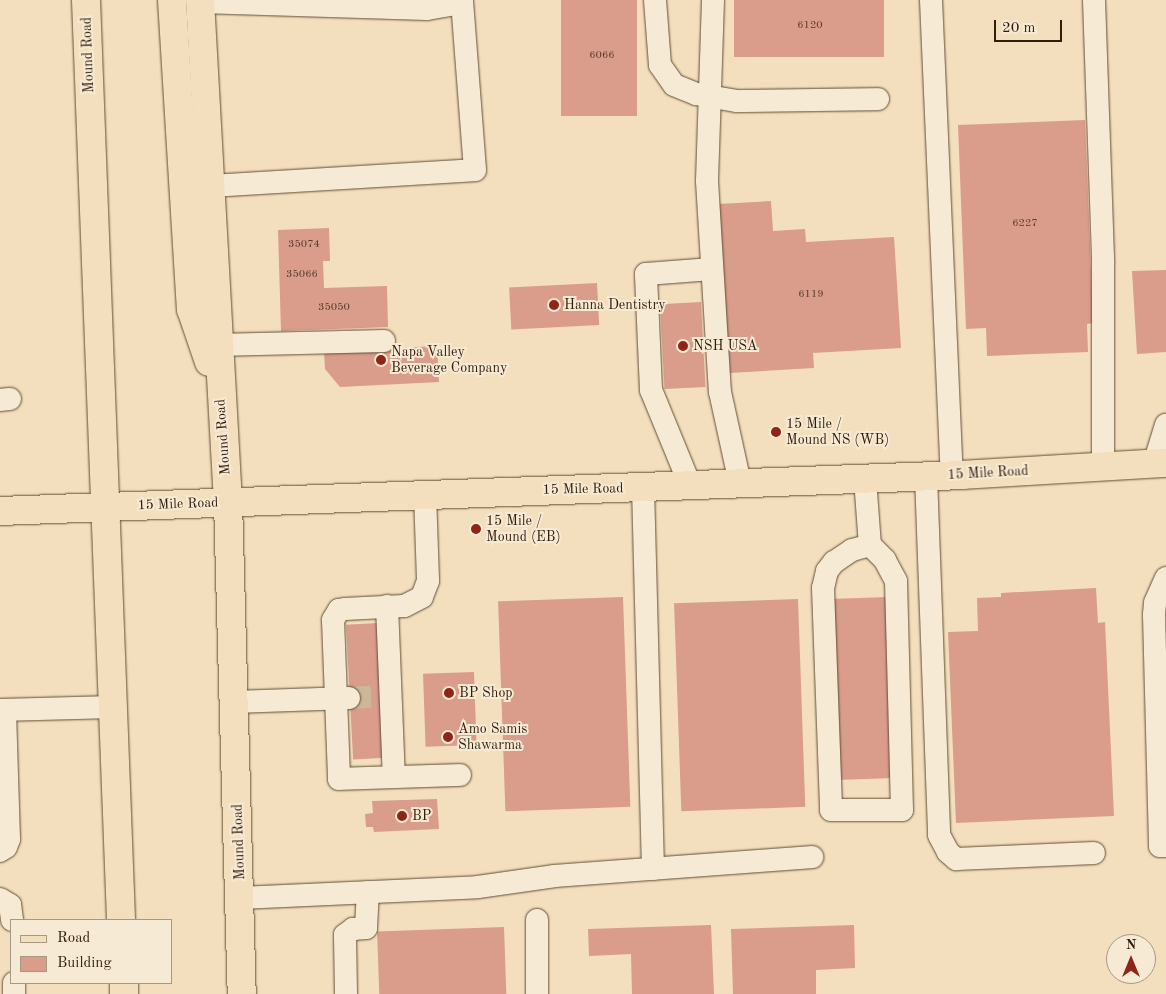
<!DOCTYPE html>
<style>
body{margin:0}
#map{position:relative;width:1166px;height:994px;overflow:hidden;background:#f3dfbd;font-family:"Old Standard TT",serif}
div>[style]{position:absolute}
.building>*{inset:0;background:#da9c8b;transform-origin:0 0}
.minor-tunnel>*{height:22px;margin-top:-11px;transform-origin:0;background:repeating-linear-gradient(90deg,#ccb899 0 22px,transparent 0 33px)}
.roads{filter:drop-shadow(0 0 1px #614d36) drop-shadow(0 0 1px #614d36)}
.minor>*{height:22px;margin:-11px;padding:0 11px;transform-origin:11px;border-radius:11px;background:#f7ead4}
.major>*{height:28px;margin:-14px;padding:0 14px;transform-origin:14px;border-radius:14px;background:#f3dfbd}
.dots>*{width:14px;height:14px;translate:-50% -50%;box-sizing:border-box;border:2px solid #f7ead4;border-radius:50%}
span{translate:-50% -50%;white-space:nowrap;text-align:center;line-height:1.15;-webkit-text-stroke:4px #f7ead4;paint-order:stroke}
.number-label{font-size:11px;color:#5a3c2a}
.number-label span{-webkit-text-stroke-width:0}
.street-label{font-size:14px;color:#301c09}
.poi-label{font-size:14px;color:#301c09}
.left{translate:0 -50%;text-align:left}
.legend{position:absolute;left:10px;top:919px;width:162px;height:65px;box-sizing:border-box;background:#f7ead4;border:1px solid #a79883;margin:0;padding:6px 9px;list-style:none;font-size:15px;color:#301c09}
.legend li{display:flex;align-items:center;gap:10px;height:25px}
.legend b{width:25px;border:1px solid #a79883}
.north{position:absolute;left:1106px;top:934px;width:50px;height:50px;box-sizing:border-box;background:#f7ead4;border:1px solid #a79883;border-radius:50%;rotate:0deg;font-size:14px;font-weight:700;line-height:20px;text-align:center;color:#301c09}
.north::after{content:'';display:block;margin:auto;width:18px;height:22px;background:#8f2418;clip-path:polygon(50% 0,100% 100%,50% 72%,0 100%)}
.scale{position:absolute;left:994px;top:20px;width:68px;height:22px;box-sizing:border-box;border:2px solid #301c09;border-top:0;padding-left:6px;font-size:15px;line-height:18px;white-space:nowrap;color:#301c09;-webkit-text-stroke:4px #f7ead4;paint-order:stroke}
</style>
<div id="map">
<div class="building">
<div style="left:561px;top:0;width:76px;height:116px"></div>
<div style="left:734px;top:0;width:150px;height:57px"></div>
<div style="clip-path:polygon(1085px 120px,1093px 323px,1087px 324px,1088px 352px,987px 356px,986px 328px,966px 329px,958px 125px)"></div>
<div style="clip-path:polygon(771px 201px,773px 231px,805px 229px,806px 242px,894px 237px,901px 348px,813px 353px,814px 368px,730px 373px,719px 204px)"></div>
<div style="clip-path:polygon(329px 228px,330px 261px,323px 261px,324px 288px,387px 286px,388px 327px,281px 331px,278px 230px)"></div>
<div style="clip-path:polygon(1166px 270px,1166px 352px,1137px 354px,1132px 271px)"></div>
<div style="left:597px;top:283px;width:42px;height:88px;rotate:87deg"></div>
<div style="left:701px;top:302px;width:85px;height:41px;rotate:87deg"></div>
<div style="clip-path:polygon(437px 346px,439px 382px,340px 387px,325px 369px,324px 351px)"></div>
<div style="clip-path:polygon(1096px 588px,1098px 623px,1105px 622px,1114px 816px,956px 823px,948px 632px,978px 631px,977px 598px,1001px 597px,1001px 593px)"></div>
<div style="left:623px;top:597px;width:210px;height:125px;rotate:88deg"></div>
<div style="left:888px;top:597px;width:181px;height:58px;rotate:88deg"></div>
<div style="left:798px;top:599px;width:208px;height:124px;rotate:88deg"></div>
<div style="left:378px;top:623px;width:135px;height:32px;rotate:87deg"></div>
<div style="left:474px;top:672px;width:73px;height:51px;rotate:88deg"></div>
<div style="clip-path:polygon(437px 799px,439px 829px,374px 832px,373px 827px,366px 827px,365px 814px,373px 813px,372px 801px)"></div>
<div style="clip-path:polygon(711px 925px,714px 994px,632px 994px,631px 954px,589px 956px,588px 929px)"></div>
<div style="clip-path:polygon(854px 925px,855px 968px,816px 970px,816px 994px,733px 994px,731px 929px)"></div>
<div style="left:504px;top:927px;width:67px;height:127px;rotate:88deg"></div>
</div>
<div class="minor-tunnel">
<div style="left:349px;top:698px;width:33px;rotate:-3deg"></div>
</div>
<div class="roads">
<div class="minor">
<div style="left:655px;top:0;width:65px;rotate:85.6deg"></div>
<div style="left:660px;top:65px;width:24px;rotate:55deg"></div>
<div style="left:674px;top:85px;width:24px;rotate:22deg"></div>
<div style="left:696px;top:94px;width:42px;rotate:9.7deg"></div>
<div style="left:737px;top:101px;width:141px;rotate:-0.8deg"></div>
<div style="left:713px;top:0;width:181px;rotate:91.9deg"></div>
<div style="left:707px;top:181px;width:211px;rotate:86.5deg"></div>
<div style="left:720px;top:392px;width:93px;rotate:77.6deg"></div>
<div style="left:931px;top:0;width:475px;rotate:87.5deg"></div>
<div style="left:1094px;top:0;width:263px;rotate:88deg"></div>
<div style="left:1103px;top:263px;width:202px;rotate:90deg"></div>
<div style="left:200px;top:2px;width:227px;rotate:1.8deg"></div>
<div style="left:427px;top:9px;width:34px;rotate:-10deg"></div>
<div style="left:209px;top:186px;width:266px;rotate:-3.4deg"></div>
<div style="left:475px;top:170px;width:170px;rotate:-94.4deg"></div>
<div style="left:217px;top:345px;width:167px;rotate:-1.4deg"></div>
<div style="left:0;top:400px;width:10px;rotate:-6deg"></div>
<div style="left:1154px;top:464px;width:41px;rotate:-72.9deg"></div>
<div style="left:926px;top:476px;width:359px;rotate:87.9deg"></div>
<div style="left:939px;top:835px;width:19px;rotate:62deg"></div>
<div style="left:948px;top:852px;width:11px;rotate:41deg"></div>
<div style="left:956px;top:859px;width:138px;rotate:-2.5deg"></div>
<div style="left:865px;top:479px;width:66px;rotate:85.7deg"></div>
<div style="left:870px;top:545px;width:19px;rotate:164deg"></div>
<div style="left:852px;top:550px;width:22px;rotate:146deg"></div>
<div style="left:834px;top:562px;width:11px;rotate:128deg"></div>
<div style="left:827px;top:571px;width:17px;rotate:103deg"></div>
<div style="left:823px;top:588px;width:222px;rotate:87.9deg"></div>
<div style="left:831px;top:810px;width:71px"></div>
<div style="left:902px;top:810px;width:229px;rotate:-91.5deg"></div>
<div style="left:896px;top:581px;width:24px;rotate:-118deg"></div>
<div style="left:885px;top:560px;width:21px;rotate:-135deg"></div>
<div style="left:690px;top:485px;width:103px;rotate:-112.3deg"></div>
<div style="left:651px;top:390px;width:116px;rotate:-92.5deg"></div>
<div style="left:646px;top:274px;width:66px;rotate:-4.3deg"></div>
<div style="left:643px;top:487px;width:382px;rotate:88.5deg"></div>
<div style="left:425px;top:494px;width:87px;rotate:88deg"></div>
<div style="left:428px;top:581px;width:17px;rotate:111deg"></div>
<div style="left:422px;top:597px;width:20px;rotate:153deg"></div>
<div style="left:404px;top:606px;width:59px;rotate:177.1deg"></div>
<div style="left:345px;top:609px;width:6px;rotate:171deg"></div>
<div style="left:339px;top:610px;width:12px;rotate:121deg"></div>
<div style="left:333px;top:620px;width:159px;rotate:87.8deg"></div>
<div style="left:339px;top:779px;width:121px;rotate:-1.9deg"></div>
<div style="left:1166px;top:578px;width:27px;rotate:114deg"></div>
<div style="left:1155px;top:603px;width:12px;rotate:95deg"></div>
<div style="left:1154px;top:615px;width:231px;rotate:88.5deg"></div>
<div style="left:1160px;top:846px;width:6px"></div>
<div style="left:387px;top:606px;width:171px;rotate:87.7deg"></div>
<div style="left:234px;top:702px;width:115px;rotate:-2deg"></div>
<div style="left:0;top:710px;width:114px;rotate:-1.5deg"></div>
<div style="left:0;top:851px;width:7px;rotate:-34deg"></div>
<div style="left:6px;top:847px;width:9px;rotate:-69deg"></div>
<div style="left:9px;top:839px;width:129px;rotate:-91.8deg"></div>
<div style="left:240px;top:898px;width:238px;rotate:-2.6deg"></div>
<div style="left:478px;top:887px;width:78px;rotate:-8.1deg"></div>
<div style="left:555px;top:876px;width:258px;rotate:-4.2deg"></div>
<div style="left:0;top:899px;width:12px;rotate:31deg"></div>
<div style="left:10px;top:905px;width:15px;rotate:82deg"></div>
<div style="left:14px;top:983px;width:11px;rotate:90deg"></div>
<div style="left:346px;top:994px;width:59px;rotate:-91deg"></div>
<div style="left:345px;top:935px;width:10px;rotate:-37deg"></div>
<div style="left:353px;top:929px;width:13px;rotate:-4deg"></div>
<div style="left:366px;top:928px;width:36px;rotate:-87deg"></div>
<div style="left:537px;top:994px;width:74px;rotate:-90deg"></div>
</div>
<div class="major">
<div style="left:86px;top:0;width:921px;rotate:87.82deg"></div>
<div style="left:172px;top:0;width:310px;rotate:86.5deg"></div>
<div style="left:191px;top:309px;width:56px;rotate:71.2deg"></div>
<div style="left:200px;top:0;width:503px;rotate:86.81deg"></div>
<div style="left:228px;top:502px;width:492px;rotate:88.4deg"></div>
<div style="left:0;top:511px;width:963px;rotate:-2.14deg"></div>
<div style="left:962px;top:475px;width:204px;rotate:-3.4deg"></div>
<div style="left:124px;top:983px;width:11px;rotate:90deg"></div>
</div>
</div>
<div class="dots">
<div style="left:554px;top:305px;background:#8f2418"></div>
<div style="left:683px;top:346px;background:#8f2418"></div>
<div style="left:381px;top:360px;background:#8f2418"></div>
<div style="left:776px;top:432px;background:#8f2418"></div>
<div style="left:476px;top:529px;background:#8f2418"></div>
<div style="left:449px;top:693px;background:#8f2418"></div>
<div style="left:448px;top:737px;background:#8f2418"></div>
<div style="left:402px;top:816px;background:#8f2418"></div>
</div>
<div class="number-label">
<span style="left:810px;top:26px">6120</span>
<span style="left:602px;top:56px">6066</span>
<span style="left:1025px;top:224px">6227</span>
<span style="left:304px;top:245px">35074</span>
<span style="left:302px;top:275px">35066</span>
<span style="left:811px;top:295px">6119</span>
<span style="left:334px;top:308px">35050</span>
</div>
<div class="street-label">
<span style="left:88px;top:55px;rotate:-92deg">Mound Road</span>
<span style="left:223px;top:437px;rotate:-94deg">Mound Road</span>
<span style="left:988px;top:473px;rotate:-3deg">15 Mile Road</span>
<span style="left:583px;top:489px;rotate:-1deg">15 Mile Road</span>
<span style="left:178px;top:504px;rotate:-2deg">15 Mile Road</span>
<span style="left:239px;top:842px;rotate:-92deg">Mound Road</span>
</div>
<div class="poi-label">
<span class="left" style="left:564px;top:305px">Hanna Dentistry</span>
<span class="left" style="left:693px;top:346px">NSH USA</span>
<span class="left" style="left:391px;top:360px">Napa Valley<br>Beverage Company</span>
<span class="left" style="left:786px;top:432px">15 Mile /<br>Mound NS (WB)</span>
<span class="left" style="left:486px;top:529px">15 Mile /<br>Mound (EB)</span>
<span class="left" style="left:459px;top:693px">BP Shop</span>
<span class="left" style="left:458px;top:737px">Amo Samis<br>Shawarma</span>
<span class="left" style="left:412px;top:816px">BP</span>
</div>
<ul class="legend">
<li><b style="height:6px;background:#f3dfbd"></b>Road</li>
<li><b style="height:14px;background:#da9c8b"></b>Building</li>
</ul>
<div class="north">N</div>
<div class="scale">20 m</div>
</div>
